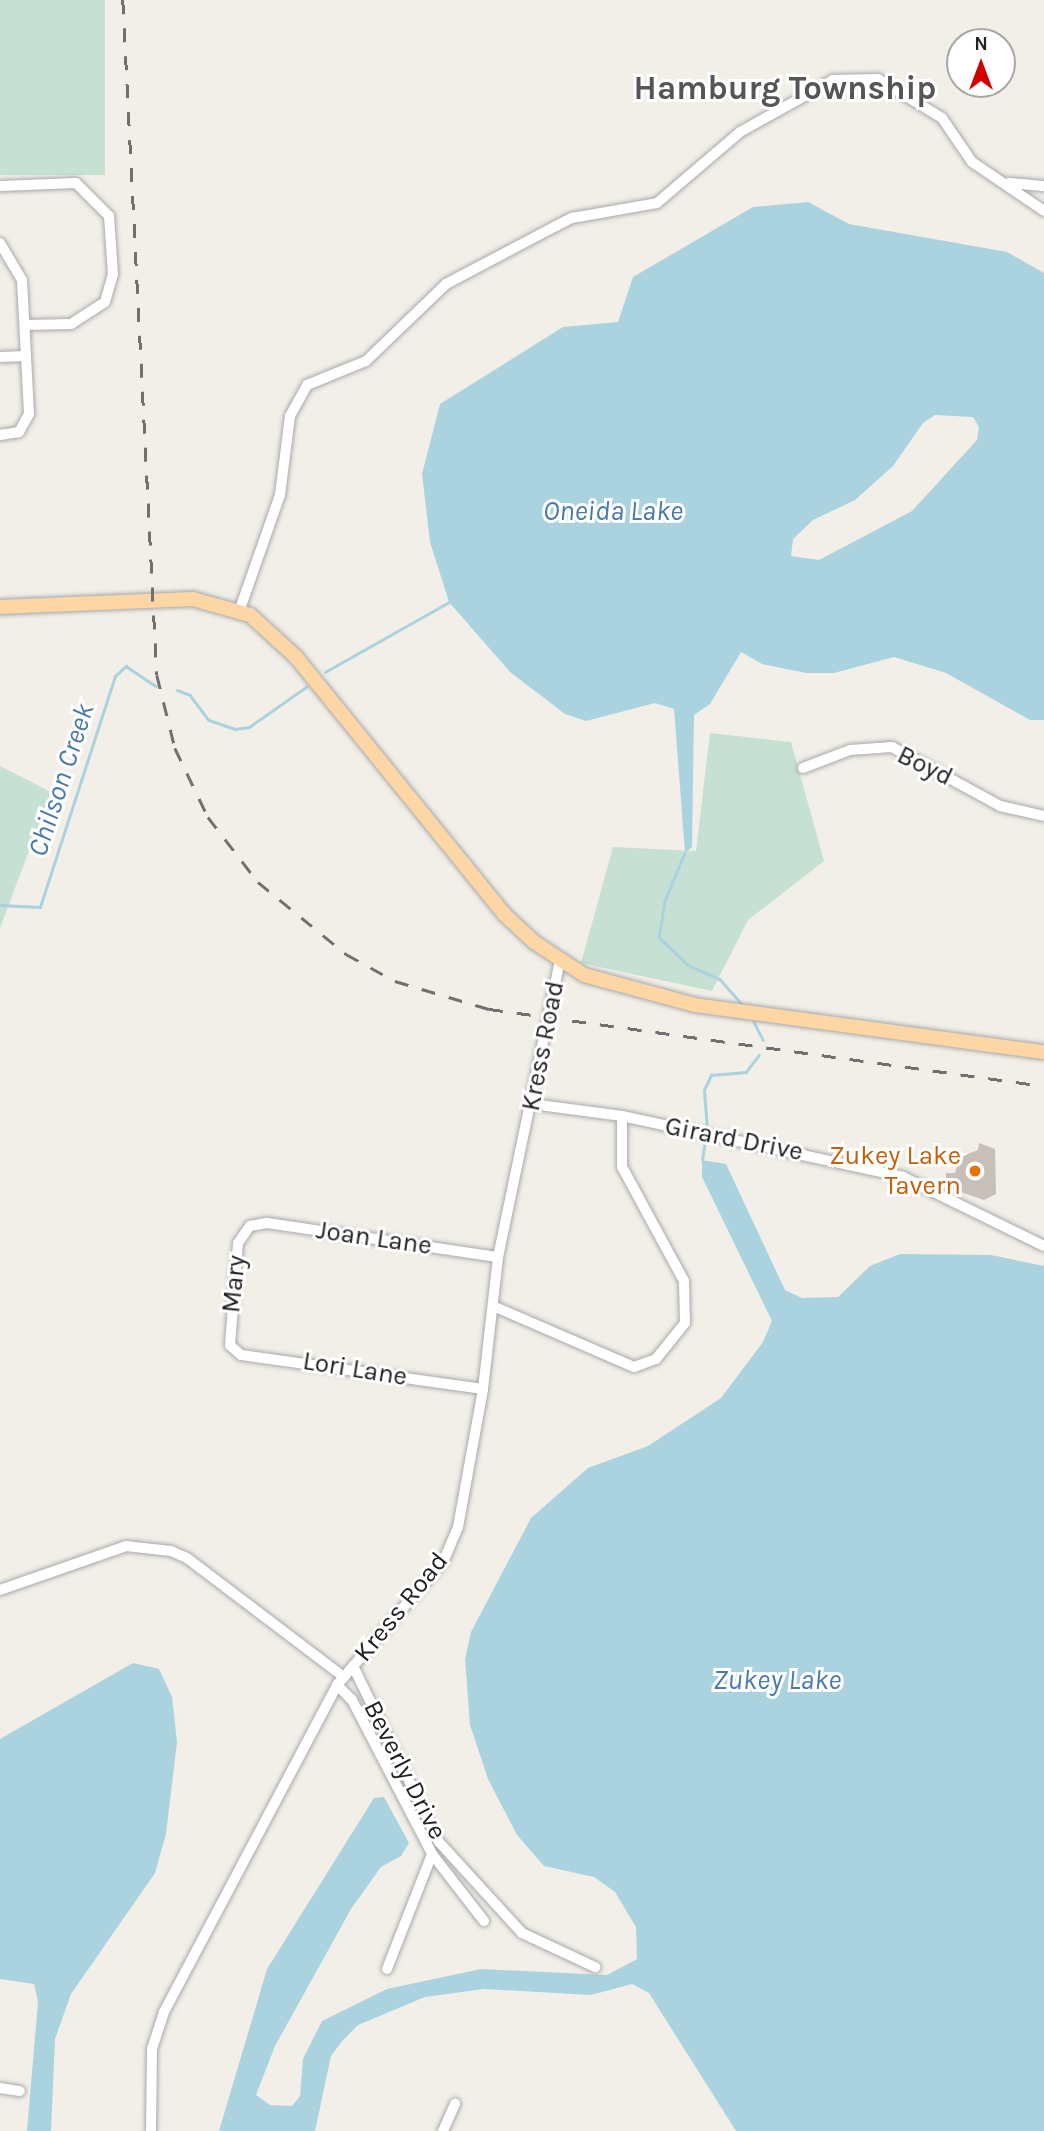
<!DOCTYPE html>
<style>
body{margin:0}
#map{position:relative;width:1044px;height:2131px;overflow:hidden;background:#f2efe9;font-family:Karla,sans-serif}
div>[style]{position:absolute}
.wetland>*{inset:0;background:#c6e0d4;transform-origin:0 0}
.water>*{inset:0;background:#aad3df}
.stream>*{height:2.5px;margin:-1.25px;padding:0 1.25px;transform-origin:1.25px;border-radius:1.25px;background:#aad3df}
.building>*{inset:0;background:#c7bfb8}
.roads{filter:drop-shadow(0 0 2px #a9a9a9) drop-shadow(0 0 2px #a9a9a9)}
.street>*{height:10px;margin:-5px;padding:0 5px;transform-origin:5px;border-radius:5px;background:#fff}
.primary>*{height:14px;margin:-7px;padding:0 7px;transform-origin:7px;border-radius:7px;background:#fcd6a4}
.rail>*{height:2.5px;margin-top:-1.25px;transform-origin:0;background:repeating-linear-gradient(90deg,#707070 0 14px,transparent 0 28px)}
.dots>*{width:19px;height:19px;translate:-50% -50%;box-sizing:border-box;border:4px solid #fff;border-radius:50%}
span{translate:-50% -50%;white-space:nowrap;text-align:center;line-height:1.15;-webkit-text-stroke:6px #fff;paint-order:stroke}
.street-label{font-size:26px;color:#222}
.food-label{font-size:26px;color:#c56008}
.right{translate:-100% -50%;text-align:right}
.water-label{font-size:28px;color:#4a7aab;font-style:italic}
.district-label{font-size:33px;color:#555;font-weight:700}
.north{position:absolute;left:946px;top:28px;width:70px;height:70px;box-sizing:border-box;background:#fff;border:2px solid #a7a7a7;border-radius:50%;rotate:0deg;font-size:19px;font-weight:700;line-height:28px;text-align:center;color:#222}
.north::after{content:'';display:block;margin:auto;width:24px;height:32px;background:#d40000;clip-path:polygon(50% 0,100% 100%,50% 72%,0 100%)}
</style>
<div id="map">
<div class="wetland">
<div style="left:0;top:0;width:105px;height:175px"></div>
<div style="clip-path:polygon(710px 733px,791px 742px,824px 861px,748px 920px,712px 991px,581px 963px,613px 847px,696px 851px)"></div>
<div style="clip-path:polygon(0 766px,51px 792px,0 928px)"></div>
</div>
<div class="water">
<div style="clip-path:polygon(evenodd,808px 202px,849px 224px,1007px 252px,1044px 273px,1044px 720px,1030px 720px,946px 673px,894px 657px,834px 673px,806px 673px,762px 664px,741px 652px,710px 704px,694px 715px,692px 847px,685px 853px,674px 709px,655px 703px,586px 721px,565px 714px,510px 672px,449px 602px,430px 542px,422px 474px,440px 404px,563px 327px,618px 322px,633px 277px,753px 207px,808px 202px,935px 415px,973px 417px,979px 427px,977px 440px,912px 511px,819px 560px,791px 556px,793px 539px,813px 520px,855px 500px,893px 466px,923px 423px,935px 415px)"></div>
<div style="clip-path:polygon(702px 1160px,726px 1164px,785px 1290px,802px 1298px,838px 1297px,870px 1266px,900px 1254px,991px 1255px,1044px 1266px,1044px 2131px,736px 2131px,649px 1993px,632px 1984px,591px 1995px,484px 1989px,425px 1997px,358px 2025px,342px 2041px,331px 2056px,315px 2131px,219px 2131px,267px 1969px,374px 1798px,384px 1797px,409px 1843px,401px 1856px,381px 1867px,351px 1909px,275px 2046px,256px 2095px,270px 2105px,292px 2106px,300px 2096px,303px 2059px,322px 2021px,387px 1989px,481px 1969px,607px 1975px,637px 1959px,636px 1927px,615px 1892px,594px 1877px,544px 1866px,517px 1835px,488px 1779px,470px 1725px,465px 1659px,471px 1632px,531px 1518px,588px 1468px,648px 1446px,721px 1398px,763px 1342px,772px 1321px,702px 1177px)"></div>
<div style="clip-path:polygon(133px 1663px,159px 1669px,172px 1697px,177px 1742px,166px 1834px,155px 1873px,71px 1994px,55px 2039px,51px 2131px,27px 2131px,38px 2002px,34px 1984px,0 1979px,0 1739px)"></div>
</div>
<div class="stream">
<div style="left:325px;top:672px;width:142px;rotate:-29.4deg"></div>
<div style="left:177px;top:690px;width:14px;rotate:21deg"></div>
<div style="left:190px;top:695px;width:31px;rotate:53deg"></div>
<div style="left:209px;top:720px;width:28px;rotate:19deg"></div>
<div style="left:235px;top:729px;width:14px;rotate:-8deg"></div>
<div style="left:249px;top:727px;width:70px;rotate:-35.1deg"></div>
<div style="left:685px;top:853px;width:52px;rotate:112.6deg"></div>
<div style="left:665px;top:901px;width:36px;rotate:99deg"></div>
<div style="left:659px;top:937px;width:40px;rotate:44deg"></div>
<div style="left:688px;top:965px;width:35px;rotate:24deg"></div>
<div style="left:720px;top:979px;width:35px;rotate:49deg"></div>
<div style="left:0;top:905px;width:40px;rotate:2.9deg"></div>
<div style="left:40px;top:907px;width:243px;rotate:-72deg"></div>
<div style="left:115px;top:676px;width:15px;rotate:-42deg"></div>
<div style="left:126px;top:666px;width:36px;rotate:34deg"></div>
<div style="left:754px;top:1022px;width:20px;rotate:63deg"></div>
<div style="left:707px;top:1130px;width:40px;rotate:-94.3deg"></div>
<div style="left:704px;top:1090px;width:17px;rotate:-65deg"></div>
<div style="left:711px;top:1075px;width:35px;rotate:-5deg"></div>
<div style="left:746px;top:1072px;width:21px;rotate:-53deg"></div>
<div style="left:702px;top:1160px;width:18px;rotate:-81deg"></div>
</div>
<div class="building">
<div style="clip-path:polygon(979px 1143px,995px 1149px,996px 1194px,984px 1200px,946px 1187px,946px 1173px,955px 1173px,960px 1157px,978px 1150px)"></div>
</div>
<div class="roads">
<div class="street">
<div style="left:1009px;top:183px;width:35px;rotate:5deg"></div>
<div style="left:0;top:186px;width:76px;rotate:-2.3deg"></div>
<div style="left:76px;top:183px;width:47px;rotate:45deg"></div>
<div style="left:109px;top:216px;width:58px;rotate:86.1deg"></div>
<div style="left:113px;top:274px;width:29px;rotate:106deg"></div>
<div style="left:105px;top:302px;width:40px;rotate:147.1deg"></div>
<div style="left:71px;top:324px;width:46px;rotate:178.8deg"></div>
<div style="left:0;top:243px;width:43px;rotate:59.3deg"></div>
<div style="left:22px;top:280px;width:134px;rotate:87deg"></div>
<div style="left:29px;top:414px;width:21px;rotate:119deg"></div>
<div style="left:19px;top:432px;width:19px;rotate:171deg"></div>
<div style="left:0;top:357px;width:26px;rotate:-2deg"></div>
<div style="left:240px;top:609px;width:121px;rotate:-70.7deg"></div>
<div style="left:280px;top:495px;width:80px;rotate:-82.8deg"></div>
<div style="left:290px;top:416px;width:35px;rotate:-61deg"></div>
<div style="left:307px;top:385px;width:64px;rotate:-22.1deg"></div>
<div style="left:366px;top:361px;width:111px;rotate:-43.9deg"></div>
<div style="left:446px;top:284px;width:124px;rotate:-27.8deg"></div>
<div style="left:556px;top:226px;width:18px;rotate:-27deg"></div>
<div style="left:572px;top:218px;width:86px;rotate:-10deg"></div>
<div style="left:657px;top:203px;width:109px;rotate:-40.5deg"></div>
<div style="left:740px;top:132px;width:107px;rotate:-29.2deg"></div>
<div style="left:833px;top:80px;width:45px;rotate:-1.3deg"></div>
<div style="left:878px;top:79px;width:75px;rotate:31.4deg"></div>
<div style="left:942px;top:118px;width:53px;rotate:55.7deg"></div>
<div style="left:972px;top:162px;width:87px;rotate:34.2deg"></div>
<div style="left:803px;top:768px;width:50px;rotate:-21deg"></div>
<div style="left:850px;top:750px;width:42px;rotate:-4.1deg"></div>
<div style="left:892px;top:747px;width:123px;rotate:28.6deg"></div>
<div style="left:1000px;top:806px;width:45px;rotate:12.8deg"></div>
<div style="left:532px;top:1104px;width:91px;rotate:7.6deg"></div>
<div style="left:622px;top:1116px;width:288px;rotate:12.2deg"></div>
<div style="left:903px;top:1177px;width:157px;rotate:26.1deg"></div>
<div style="left:493px;top:1306px;width:154px;rotate:23.4deg"></div>
<div style="left:634px;top:1367px;width:23px;rotate:-20deg"></div>
<div style="left:656px;top:1359px;width:46px;rotate:-51.1deg"></div>
<div style="left:685px;top:1323px;width:42px;rotate:-91.4deg"></div>
<div style="left:684px;top:1281px;width:130px;rotate:-118.5deg"></div>
<div style="left:622px;top:1167px;width:51px;rotate:-90deg"></div>
<div style="left:483px;top:1389px;width:244px;rotate:-172deg"></div>
<div style="left:241px;top:1355px;width:15px;rotate:-138deg"></div>
<div style="left:230px;top:1345px;width:102px;rotate:-85.5deg"></div>
<div style="left:238px;top:1243px;width:21px;rotate:-55deg"></div>
<div style="left:250px;top:1226px;width:17px;rotate:-10deg"></div>
<div style="left:267px;top:1223px;width:233px;rotate:8.4deg"></div>
<div style="left:0;top:1590px;width:133px;rotate:-19.2deg"></div>
<div style="left:126px;top:1546px;width:45px;rotate:6.3deg"></div>
<div style="left:171px;top:1551px;width:17px;rotate:24deg"></div>
<div style="left:187px;top:1558px;width:197px;rotate:37.2deg"></div>
<div style="left:353px;top:1666px;width:196px;rotate:64deg"></div>
<div style="left:439px;top:1842px;width:123px;rotate:47.6deg"></div>
<div style="left:522px;top:1933px;width:81px;rotate:25deg"></div>
<div style="left:337px;top:1685px;width:21px;rotate:45deg"></div>
<div style="left:352px;top:1700px;width:174px;rotate:62.5deg"></div>
<div style="left:432px;top:1854px;width:85px;rotate:52.2deg"></div>
<div style="left:387px;top:1969px;width:123px;rotate:-68.6deg"></div>
<div style="left:0;top:2088px;width:20px;rotate:9deg"></div>
<div style="left:151px;top:2131px;width:82px;rotate:-89.3deg"></div>
<div style="left:152px;top:2049px;width:39px;rotate:-72deg"></div>
<div style="left:164px;top:2012px;width:370px;rotate:-62.1deg"></div>
<div style="left:337px;top:1685px;width:165px;rotate:-49.4deg"></div>
<div style="left:444px;top:1560px;width:36px;rotate:-67deg"></div>
<div style="left:458px;top:1527px;width:140px;rotate:-79.7deg"></div>
<div style="left:483px;top:1389px;width:133px;rotate:-83.5deg"></div>
<div style="left:498px;top:1257px;width:303px;rotate:-78.2deg"></div>
<div style="left:443px;top:2131px;width:30px;rotate:-66deg"></div>
</div>
<div class="primary">
<div style="left:0;top:607px;width:193px;rotate:-2.4deg"></div>
<div style="left:193px;top:599px;width:59px;rotate:15.7deg"></div>
<div style="left:250px;top:615px;width:62px;rotate:42.4deg"></div>
<div style="left:296px;top:657px;width:331px;rotate:51deg"></div>
<div style="left:504px;top:914px;width:41px;rotate:43deg"></div>
<div style="left:534px;top:942px;width:60px;rotate:33.4deg"></div>
<div style="left:584px;top:975px;width:115px;rotate:15.1deg"></div>
<div style="left:695px;top:1005px;width:352px;rotate:7.7deg"></div>
</div>
</div>
<div class="rail">
<div style="left:123px;top:0;width:676px;rotate:87.12deg"></div>
<div style="left:157px;top:675px;width:75px;rotate:76.1deg"></div>
<div style="left:175px;top:748px;width:76px;rotate:64.4deg"></div>
<div style="left:208px;top:817px;width:82px;rotate:52.4deg"></div>
<div style="left:258px;top:882px;width:114px;rotate:39.3deg"></div>
<div style="left:346px;top:954px;width:56px;rotate:28.9deg"></div>
<div style="left:395px;top:981px;width:98px;rotate:16.6deg"></div>
<div style="left:489px;top:1009px;width:560px;rotate:7.9deg"></div>
</div>
<div class="dots">
<div style="left:975px;top:1171px;background:#e8710a"></div>
</div>
<div class="street-label">
<span style="left:925px;top:766px;rotate:26deg">Boyd</span>
<span style="left:543px;top:1046px;rotate:-79deg">Kress Road</span>
<span style="left:734px;top:1139px;rotate:11deg">Girard Drive</span>
<span style="left:374px;top:1238px;rotate:8deg">Joan Lane</span>
<span style="left:234px;top:1284px;rotate:-84deg">Mary</span>
<span style="left:355px;top:1369px;rotate:9deg">Lori Lane</span>
<span style="left:401px;top:1607px;rotate:-51deg">Kress Road</span>
<span style="left:405px;top:1770px;rotate:63deg">Beverly Drive</span>
</div>
<div class="food-label">
<span class="right" style="left:961px;top:1171px">Zukey Lake<br>Tavern</span>
</div>
<div class="water-label">
<span style="left:613px;top:511px">Oneida Lake</span>
<span style="left:61px;top:780px;rotate:-72deg">Chilson Creek</span>
<span style="left:777px;top:1680px">Zukey Lake</span>
</div>
<div class="district-label">
<span style="left:785px;top:89px">Hamburg Township</span>
</div>
<div class="north">N</div>
</div>
